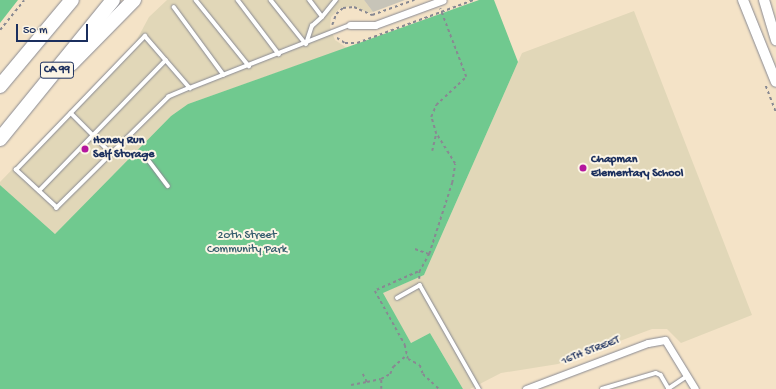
<!DOCTYPE html>
<style>
body{margin:0}
#map{position:relative;width:776px;height:389px;overflow:hidden;background:#f4e3c7;font-family:"Gochi Hand",sans-serif}
div>[style]{position:absolute}
.built>*{inset:0;background:#e1d7b8}
.industrial>*{inset:0;background:#c7c4b8}
.green>*{inset:0;background:#70c98f}
.path>*{height:1.5px;margin-top:-0.75px;transform-origin:0;background:repeating-linear-gradient(90deg,#888992 0 3px,transparent 0 6px)}
.roads{filter:drop-shadow(0 0 1px #888992) drop-shadow(0 0 1px #888992)}
.lane>*{height:3.5px;margin:-1.75px;padding:0 1.75px;transform-origin:1.75px;border-radius:1.75px;background:#fff}
.street>*{height:7px;margin:-3.5px;padding:0 3.5px;transform-origin:3.5px;border-radius:3.5px;background:#fff}
.secondary>*{height:10px;margin:-5px;padding:0 5px;transform-origin:5px;border-radius:5px;background:#fff}
.highway>*{height:14px;margin:-7px;padding:0 7px;transform-origin:7px;border-radius:7px;background:#fff}
.dots>*{width:11px;height:11px;translate:-50% -50%;box-sizing:border-box;border:2px solid #fcf5e5;border-radius:50%}
span{translate:-50% -50%;white-space:nowrap;text-align:center;line-height:1.15;-webkit-text-stroke:4px #fcf5e5;paint-order:stroke}
.shield-label span{padding:1px 3px;background:#fcf5e5;border:1px solid;border-radius:3px;-webkit-text-stroke-width:0}
.shield-label{font-size:11px;color:#1b2f5e;font-weight:700}
.poi-label{font-size:12px;color:#1b2f5e;font-weight:700}
.left{translate:0 -50%;text-align:left}
.park-label{font-size:12px;color:#355d6d}
.street-label{font-size:12px;color:#1b2f5e}
.scale{position:absolute;left:16px;top:24px;width:72px;height:18px;box-sizing:border-box;border:2px solid #1b2f5e;border-top:0;padding-left:5px;font-size:12px;line-height:14px;white-space:nowrap;color:#1b2f5e;-webkit-text-stroke:3px #fcf5e5;paint-order:stroke}
</style>
<div id="map">
<div class="built">
<div style="clip-path:polygon(167px 0,364px 0,373px 12px,368px 13px,353px 6px,340px 8px,331px 17px,330px 27px,335px 40px,347px 48px,188px 104px,171px 116px,55px 234px,0 185px,0 182px,135px 43px,149px 17px)"></div>
<div style="clip-path:polygon(634px 11px,752px 315px,681px 343px,667px 329px,652px 329px,558px 364px,501px 373px,470px 389px,463px 389px,430px 333px,411px 343px,382px 293px,424px 275px,522px 53px)"></div>
</div>
<div class="industrial">
<div style="clip-path:polygon(364px 0,405px 0,373px 12px)"></div>
</div>
<div class="green">
<div style="clip-path:polygon(0 0,18px 0,0 23px)"></div>
<div style="clip-path:polygon(479px 0,494px 0,518px 62px,424px 275px,383px 293px,411px 343px,430px 333px,463px 389px,0 389px,0 185px,55px 234px,171px 116px,188px 104px)"></div>
</div>
<div class="path">
<div style="left:332px;top:25px;width:12px;rotate:-70deg"></div>
<div style="left:336px;top:14px;width:9px;rotate:-41deg"></div>
<div style="left:343px;top:8px;width:11px;rotate:-5deg"></div>
<div style="left:354px;top:7px;width:20px;rotate:24deg"></div>
<div style="left:372px;top:15px;width:45px;rotate:-19.7deg"></div>
<div style="left:0;top:30px;width:38px;rotate:-51deg"></div>
<div style="left:337px;top:38px;width:9px;rotate:32deg"></div>
<div style="left:345px;top:43px;width:12px"></div>
<div style="left:357px;top:43px;width:124px;rotate:-20.3deg"></div>
<div style="left:766px;top:86px;width:28px;rotate:69deg"></div>
<div style="left:432px;top:151px;width:17px;rotate:-77deg"></div>
<div style="left:415px;top:249px;width:15px;rotate:20deg"></div>
<div style="left:418px;top:272px;width:47px;rotate:156.2deg"></div>
<div style="left:375px;top:291px;width:62px;rotate:60.9deg"></div>
<div style="left:405px;top:345px;width:14px;rotate:78deg"></div>
<div style="left:408px;top:359px;width:13px;rotate:27deg"></div>
<div style="left:420px;top:365px;width:9px;rotate:72deg"></div>
<div style="left:423px;top:374px;width:22px;rotate:43deg"></div>
<div style="left:419px;top:279px;width:7px;rotate:-90deg"></div>
<div style="left:419px;top:272px;width:21px;rotate:-61deg"></div>
<div style="left:429px;top:254px;width:75px;rotate:-72.1deg"></div>
<div style="left:452px;top:183px;width:19px;rotate:-81deg"></div>
<div style="left:455px;top:164px;width:36px;rotate:-122deg"></div>
<div style="left:436px;top:134px;width:18px;rotate:-106deg"></div>
<div style="left:431px;top:117px;width:13px;rotate:-67deg"></div>
<div style="left:436px;top:105px;width:41px;rotate:-43deg"></div>
<div style="left:466px;top:77px;width:73px;rotate:-110.9deg"></div>
<div style="left:363px;top:374px;width:9px;rotate:63deg"></div>
<div style="left:367px;top:382px;width:14px;rotate:-12deg"></div>
<div style="left:351px;top:385px;width:16px;rotate:-11deg"></div>
<div style="left:381px;top:389px;width:10px;rotate:-90deg"></div>
<div style="left:381px;top:379px;width:10px;rotate:-29deg"></div>
<div style="left:390px;top:374px;width:8px;rotate:-67deg"></div>
<div style="left:393px;top:367px;width:18px;rotate:-41deg"></div>
</div>
<div class="roads">
<div class="lane">
<div style="left:196px;top:0;width:85px;rotate:51.2deg"></div>
<div style="left:238px;top:0;width:68px;rotate:52.8deg"></div>
<div style="left:271px;top:0;width:56px;rotate:51.5deg"></div>
<div style="left:174px;top:7px;width:84px;rotate:53.7deg"></div>
<div style="left:322px;top:17px;width:22px;rotate:-51deg"></div>
<div style="left:306px;top:44px;width:19px;rotate:-72deg"></div>
<div style="left:312px;top:26px;width:13px;rotate:-42deg"></div>
<div style="left:322px;top:17px;width:21px;rotate:-127deg"></div>
<div style="left:190px;top:88px;width:23px;rotate:157deg"></div>
<div style="left:169px;top:97px;width:158px;rotate:135.3deg"></div>
<div style="left:57px;top:208px;width:56px;rotate:-137.2deg"></div>
<div style="left:16px;top:170px;width:186px;rotate:-46.1deg"></div>
<div style="left:145px;top:36px;width:69px;rotate:49.1deg"></div>
<div style="left:190px;top:88px;width:172px;rotate:-21.5deg"></div>
<div style="left:71px;top:113px;width:58px;rotate:45deg"></div>
<div style="left:147px;top:158px;width:35px;rotate:53deg"></div>
<div style="left:39px;top:191px;width:182px;rotate:-45.9deg"></div>
<div style="left:397px;top:298px;width:26px;rotate:-29deg"></div>
<div style="left:420px;top:285px;width:120px;rotate:60.4deg"></div>
<div style="left:602px;top:389px;width:56px;rotate:-16.5deg"></div>
<div style="left:656px;top:373px;width:5px;rotate:22deg"></div>
<div style="left:661px;top:375px;width:16px;rotate:60deg"></div>
<div style="left:668px;top:389px;width:23px;rotate:-34deg"></div>
</div>
<div class="street">
<div style="left:350px;top:25px;width:25px"></div>
<div style="left:375px;top:25px;width:72px;rotate:-20.2deg"></div>
<div style="left:526px;top:389px;width:130px;rotate:-20.7deg"></div>
<div style="left:648px;top:343px;width:17px;rotate:-10deg"></div>
<div style="left:665px;top:340px;width:57px;rotate:58.5deg"></div>
</div>
<div class="secondary">
<div style="left:743px;top:0;width:88px;rotate:68.1deg"></div>
<div style="left:764px;top:0;width:42px;rotate:73.3deg"></div>
</div>
<div class="highway">
<div style="left:71px;top:64px;width:90px;rotate:-45.5deg"></div>
<div style="left:0;top:86px;width:112px;rotate:-50.1deg"></div>
<div style="left:0;top:139px;width:179px;rotate:-50.9deg"></div>
</div>
</div>
<div class="dots">
<div style="left:85px;top:149px;background:#b5179e"></div>
<div style="left:583px;top:168px;background:#b5179e"></div>
</div>
<div class="shield-label">
<span style="left:57px;top:70px">CA 99</span>
</div>
<div class="poi-label">
<span class="left" style="left:93px;top:149px">Honey Run<br>Self Storage</span>
<span class="left" style="left:591px;top:168px">Chapman<br>Elementary School</span>
</div>
<div class="park-label">
<span style="left:247px;top:244px">20th Street<br>Community Park</span>
</div>
<div class="street-label">
<span style="left:591px;top:352px;rotate:-21deg">16TH STREET</span>
</div>
<div class="scale">50 m</div>
</div>
